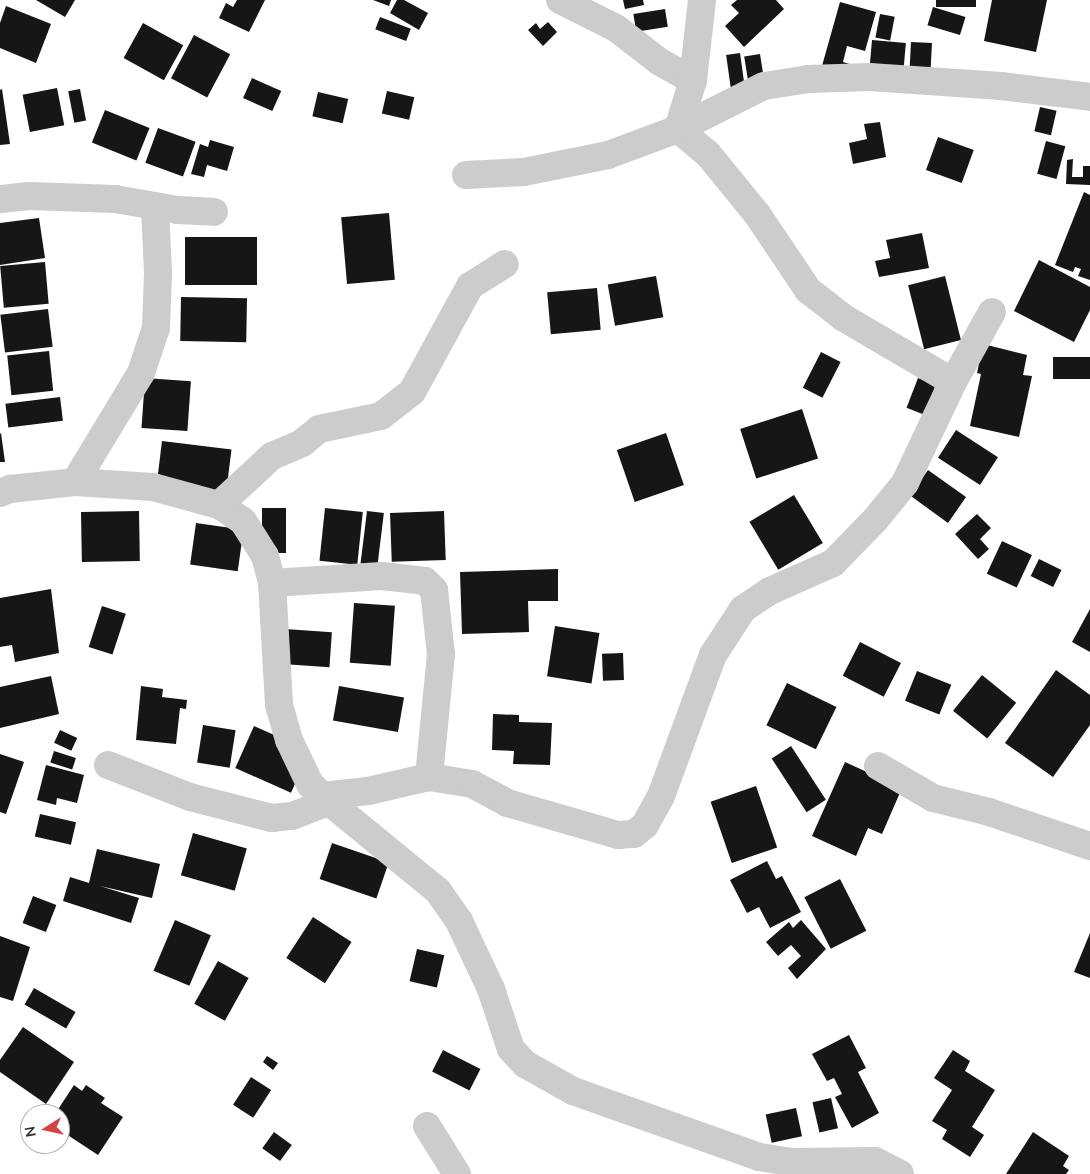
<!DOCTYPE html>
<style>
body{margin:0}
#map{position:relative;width:1090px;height:1174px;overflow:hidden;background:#fff;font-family:"Nunito Sans",sans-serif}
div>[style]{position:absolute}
.building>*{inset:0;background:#161616;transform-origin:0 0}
.minor>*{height:28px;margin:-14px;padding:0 14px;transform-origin:14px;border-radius:14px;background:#ccc}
span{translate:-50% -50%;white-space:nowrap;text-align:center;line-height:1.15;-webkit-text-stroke:5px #fff;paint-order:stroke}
.north{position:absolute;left:20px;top:1104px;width:50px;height:50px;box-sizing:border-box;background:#fff;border:1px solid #acacac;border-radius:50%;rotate:260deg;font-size:14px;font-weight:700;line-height:20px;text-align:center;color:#2f2f2f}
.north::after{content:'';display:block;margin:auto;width:18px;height:22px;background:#d54144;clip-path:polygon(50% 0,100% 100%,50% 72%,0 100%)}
</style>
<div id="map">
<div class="building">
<div style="clip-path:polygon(36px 0,75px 0,65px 17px)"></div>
<div style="clip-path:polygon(237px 0,265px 0,249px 32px,219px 18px,226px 3px,233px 7px)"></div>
<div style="clip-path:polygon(373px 0,391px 0,389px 6px)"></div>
<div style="clip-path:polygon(397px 0,404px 0,428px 13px,419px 30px,390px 13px)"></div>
<div style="clip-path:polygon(623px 0,643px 0,644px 5px,625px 9px)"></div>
<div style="clip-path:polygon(737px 0,776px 0,784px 9px,744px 47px,725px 26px,739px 13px,731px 5px)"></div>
<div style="left:936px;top:0;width:40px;height:7px"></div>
<div style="clip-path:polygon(992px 0,1047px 0,1036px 52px,984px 41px)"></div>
<div style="clip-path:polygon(840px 2px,876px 12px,865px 51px,847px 46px,843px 62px,860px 67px,820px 73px)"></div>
<div style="clip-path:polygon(6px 6px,51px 24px,36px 63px,0 48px,0 23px)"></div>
<div style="left:933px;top:7px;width:34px;height:19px;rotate:17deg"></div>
<div style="left:665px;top:9px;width:18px;height:32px;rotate:81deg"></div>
<div style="left:880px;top:14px;width:15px;height:24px;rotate:11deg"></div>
<div style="left:380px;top:17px;width:33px;height:13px;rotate:21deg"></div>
<div style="clip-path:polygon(548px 22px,557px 32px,543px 46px,528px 30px,536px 23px,540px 29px)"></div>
<div style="left:143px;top:23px;width:46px;height:40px;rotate:29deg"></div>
<div style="left:194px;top:35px;width:41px;height:49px;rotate:28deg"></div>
<div style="left:872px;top:40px;width:34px;height:32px;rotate:5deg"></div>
<div style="left:911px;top:42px;width:21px;height:38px;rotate:3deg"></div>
<div style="left:740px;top:53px;width:35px;height:14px;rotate:82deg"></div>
<div style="left:760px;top:54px;width:31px;height:16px;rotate:81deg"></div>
<div style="left:252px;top:78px;width:32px;height:22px;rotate:24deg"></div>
<div style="left:57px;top:88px;width:38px;height:35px;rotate:79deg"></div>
<div style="clip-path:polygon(2px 89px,10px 144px,0 145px,0 90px)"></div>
<div style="left:80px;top:89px;width:32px;height:12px;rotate:79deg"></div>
<div style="left:387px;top:91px;width:28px;height:23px;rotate:13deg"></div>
<div style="left:318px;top:92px;width:31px;height:25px;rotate:13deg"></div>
<div style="left:1040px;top:107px;width:17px;height:25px;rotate:13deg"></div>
<div style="left:105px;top:110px;width:48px;height:35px;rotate:22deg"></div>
<div style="clip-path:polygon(880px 122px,886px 157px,853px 164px,849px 143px,867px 139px,864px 124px)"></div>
<div style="left:158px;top:128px;width:40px;height:37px;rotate:20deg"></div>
<div style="left:938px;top:137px;width:38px;height:35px;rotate:20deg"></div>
<div style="clip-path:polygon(210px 140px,234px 147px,227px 171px,207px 165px,204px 177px,191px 174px,200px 144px,208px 147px)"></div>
<div style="left:1046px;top:141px;width:20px;height:34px;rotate:15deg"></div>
<div style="clip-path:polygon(1073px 159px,1072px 177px,1083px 177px,1083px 166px,1090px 166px,1090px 185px,1066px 184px,1067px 160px)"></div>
<div style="clip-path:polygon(1084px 192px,1090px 195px,1090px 280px,1078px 276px,1081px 269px,1075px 267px,1073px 272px,1055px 265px)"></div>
<div style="left:389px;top:213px;width:67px;height:48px;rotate:85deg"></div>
<div style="clip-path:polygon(39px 218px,45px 258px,0 265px,0 223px)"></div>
<div style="clip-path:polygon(922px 233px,929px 268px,879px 277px,875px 261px,890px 258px,886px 240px)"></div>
<div style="left:185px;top:237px;width:72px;height:48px"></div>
<div style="clip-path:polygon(1039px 260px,1090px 287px,1090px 310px,1074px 342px,1014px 311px)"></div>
<div style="left:45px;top:262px;width:42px;height:45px;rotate:85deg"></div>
<div style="left:656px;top:276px;width:42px;height:49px;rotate:80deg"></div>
<div style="left:945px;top:276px;width:66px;height:38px;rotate:76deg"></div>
<div style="left:597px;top:288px;width:42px;height:50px;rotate:85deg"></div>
<div style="left:181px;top:297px;width:66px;height:44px;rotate:1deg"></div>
<div style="left:48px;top:309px;width:38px;height:48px;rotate:83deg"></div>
<div style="clip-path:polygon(983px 344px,1027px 355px,1023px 375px,1032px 376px,1019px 437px,970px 426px,981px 374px,977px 373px)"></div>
<div style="left:49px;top:351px;width:40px;height:42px;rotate:84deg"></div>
<div style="left:821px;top:352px;width:22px;height:40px;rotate:27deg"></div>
<div style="left:1090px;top:357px;width:22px;height:37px;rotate:90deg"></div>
<div style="left:145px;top:378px;width:46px;height:50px;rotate:4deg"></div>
<div style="left:918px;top:378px;width:19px;height:32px;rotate:21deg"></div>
<div style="left:60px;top:397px;width:24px;height:55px;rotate:83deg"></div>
<div style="left:802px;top:409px;width:52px;height:65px;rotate:72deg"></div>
<div style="left:956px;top:430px;width:50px;height:33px;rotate:33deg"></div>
<div style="clip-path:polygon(1px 433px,5px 462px,0 462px,0 434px)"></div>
<div style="left:666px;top:433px;width:55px;height:52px;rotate:71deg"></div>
<div style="left:162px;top:441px;width:70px;height:43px;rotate:7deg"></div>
<div style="clip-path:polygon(928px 470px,966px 497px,948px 523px,904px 491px,921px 480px)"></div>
<div style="left:794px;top:495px;width:56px;height:52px;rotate:59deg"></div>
<div style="left:262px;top:508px;width:24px;height:45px"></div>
<div style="left:325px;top:508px;width:38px;height:53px;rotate:6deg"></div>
<div style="left:139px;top:511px;width:50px;height:58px;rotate:89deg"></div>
<div style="left:367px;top:511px;width:17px;height:53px;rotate:7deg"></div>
<div style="left:444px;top:511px;width:49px;height:54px;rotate:88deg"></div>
<div style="clip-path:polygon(977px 514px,991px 528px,980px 539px,989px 549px,978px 559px,955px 534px)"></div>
<div style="left:196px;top:523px;width:48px;height:42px;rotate:8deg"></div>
<div style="left:1002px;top:541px;width:33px;height:36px;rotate:25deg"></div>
<div style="left:1039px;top:559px;width:25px;height:19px;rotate:26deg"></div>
<div style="clip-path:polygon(558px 569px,558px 601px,528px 601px,529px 632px,462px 634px,460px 572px)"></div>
<div style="clip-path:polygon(51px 589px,59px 653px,15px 662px,12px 645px,0 647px,0 598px)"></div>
<div style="left:354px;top:603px;width:41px;height:60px;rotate:4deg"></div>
<div style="left:102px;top:606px;width:25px;height:43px;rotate:18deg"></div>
<div style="clip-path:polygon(1090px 609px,1090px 652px,1072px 642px)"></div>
<div style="left:555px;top:626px;width:45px;height:51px;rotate:9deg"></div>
<div style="left:285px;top:629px;width:47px;height:35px;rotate:4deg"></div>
<div style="left:860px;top:642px;width:46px;height:38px;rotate:27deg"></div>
<div style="left:623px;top:653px;width:27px;height:21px;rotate:88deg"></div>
<div style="clip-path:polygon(1056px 670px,1090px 695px,1090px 725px,1053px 777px,1005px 743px)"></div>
<div style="left:917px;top:671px;width:37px;height:32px;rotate:22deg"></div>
<div style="left:982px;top:675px;width:44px;height:46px;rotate:39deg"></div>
<div style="clip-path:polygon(51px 676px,59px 714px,0 728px,0 687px)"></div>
<div style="left:787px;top:683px;width:55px;height:47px;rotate:26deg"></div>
<div style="clip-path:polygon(141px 686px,163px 689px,162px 697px,187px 700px,186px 709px,180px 708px,176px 744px,136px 740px)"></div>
<div style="left:339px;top:686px;width:66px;height:35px;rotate:10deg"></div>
<div style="clip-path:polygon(493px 714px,519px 715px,519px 722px,552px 723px,550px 765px,513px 764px,514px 751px,492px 750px)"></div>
<div style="left:203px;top:725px;width:33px;height:38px;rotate:9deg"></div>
<div style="left:254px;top:726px;width:61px;height:46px;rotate:24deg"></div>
<div style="left:60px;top:730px;width:19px;height:14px;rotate:25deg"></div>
<div style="left:791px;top:746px;width:64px;height:23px;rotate:57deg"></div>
<div style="left:54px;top:751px;width:23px;height:12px;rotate:18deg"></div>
<div style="clip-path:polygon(0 754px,24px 762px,6px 814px,0 812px)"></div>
<div style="clip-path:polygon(845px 762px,902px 788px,882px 834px,868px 828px,856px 856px,812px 836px)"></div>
<div style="clip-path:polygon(46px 765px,84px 775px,77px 803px,57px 798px,56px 805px,37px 800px)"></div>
<div style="left:756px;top:786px;width:65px;height:48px;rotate:71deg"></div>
<div style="left:40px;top:814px;width:37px;height:23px;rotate:13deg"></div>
<div style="left:193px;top:833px;width:56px;height:44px;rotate:16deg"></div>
<div style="left:332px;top:843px;width:60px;height:38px;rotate:19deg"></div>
<div style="clip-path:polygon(97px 849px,160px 864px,152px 898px,100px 886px,139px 898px,131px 923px,63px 901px,70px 877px,89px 883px)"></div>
<div style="clip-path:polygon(767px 861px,776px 879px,782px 876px,801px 912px,770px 928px,759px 907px,747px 913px,730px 880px)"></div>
<div style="left:840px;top:879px;width:58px;height:40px;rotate:63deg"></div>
<div style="left:33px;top:896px;width:25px;height:29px;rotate:21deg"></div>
<div style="left:313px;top:917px;width:46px;height:49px;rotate:33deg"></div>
<div style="left:175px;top:920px;width:39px;height:55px;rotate:23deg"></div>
<div style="clip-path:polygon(801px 920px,826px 949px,797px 979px,788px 968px,801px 956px,791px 945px,778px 956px,766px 942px,789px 922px,793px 928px)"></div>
<div style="clip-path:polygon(1090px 933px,1090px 978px,1074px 972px)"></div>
<div style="clip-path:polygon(0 936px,30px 947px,13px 1001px,0 997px)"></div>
<div style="left:417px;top:949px;width:28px;height:33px;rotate:13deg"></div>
<div style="left:218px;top:961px;width:35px;height:49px;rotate:29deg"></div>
<div style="left:34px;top:988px;width:48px;height:19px;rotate:30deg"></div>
<div style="clip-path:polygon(23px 1027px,74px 1062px,46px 1104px,0 1072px,0 1060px)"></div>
<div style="clip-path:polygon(849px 1035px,866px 1068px,858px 1072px,879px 1113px,852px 1128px,835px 1097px,842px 1094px,834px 1078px,827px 1081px,812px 1054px)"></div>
<div style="left:443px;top:1050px;width:42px;height:24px;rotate:27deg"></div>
<div style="clip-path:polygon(953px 1050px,970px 1061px,965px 1071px,995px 1090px,972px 1127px,984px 1135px,970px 1157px,942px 1139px,947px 1130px,932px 1121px,952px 1090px,934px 1078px)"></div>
<div style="clip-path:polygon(267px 1056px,278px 1063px,273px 1070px,263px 1062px)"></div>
<div style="left:251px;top:1077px;width:24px;height:33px;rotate:33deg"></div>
<div style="clip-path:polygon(74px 1085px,82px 1091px,86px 1085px,105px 1098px,101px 1103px,123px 1117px,98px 1155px,60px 1130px,60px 1114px,55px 1114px)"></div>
<div style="left:831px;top:1098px;width:31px;height:19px;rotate:77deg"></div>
<div style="left:796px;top:1108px;width:29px;height:31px;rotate:78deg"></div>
<div style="left:274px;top:1132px;width:22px;height:20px;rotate:36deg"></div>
<div style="clip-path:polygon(1033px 1132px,1069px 1156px,1063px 1166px,1069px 1170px,1066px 1174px,1006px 1174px)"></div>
</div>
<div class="minor">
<div style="left:560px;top:0;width:63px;rotate:26.6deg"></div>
<div style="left:616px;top:28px;width:56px;rotate:37.7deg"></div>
<div style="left:660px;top:62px;width:38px;rotate:29deg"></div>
<div style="left:702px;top:0;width:81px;rotate:96.4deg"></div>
<div style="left:693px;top:80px;width:51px;rotate:107deg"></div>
<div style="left:678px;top:129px;width:39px;rotate:40deg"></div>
<div style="left:708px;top:154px;width:77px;rotate:50.8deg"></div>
<div style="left:757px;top:214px;width:92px;rotate:56.1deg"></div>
<div style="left:808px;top:290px;width:46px;rotate:37.9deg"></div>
<div style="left:844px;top:318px;width:126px;rotate:30.4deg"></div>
<div style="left:466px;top:175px;width:58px;rotate:-3deg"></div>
<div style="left:524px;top:172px;width:86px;rotate:-11.4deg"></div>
<div style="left:608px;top:155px;width:75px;rotate:-20.4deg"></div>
<div style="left:678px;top:129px;width:96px;rotate:-26.6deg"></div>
<div style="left:764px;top:86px;width:45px;rotate:-9deg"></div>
<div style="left:808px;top:79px;width:62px;rotate:-1.8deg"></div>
<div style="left:870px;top:77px;width:131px;rotate:3.9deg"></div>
<div style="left:1001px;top:86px;width:90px;rotate:7deg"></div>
<div style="left:0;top:199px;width:29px;rotate:-6deg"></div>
<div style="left:29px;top:196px;width:86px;rotate:2deg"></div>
<div style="left:115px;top:199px;width:64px;rotate:9.9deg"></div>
<div style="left:178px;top:210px;width:36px;rotate:3deg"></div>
<div style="left:75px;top:482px;width:127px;rotate:-58.8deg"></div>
<div style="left:141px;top:373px;width:47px;rotate:-71.6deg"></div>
<div style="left:156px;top:328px;width:55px;rotate:-87.9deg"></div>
<div style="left:158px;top:273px;width:67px;rotate:-92.6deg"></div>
<div style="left:0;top:493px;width:11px;rotate:-22deg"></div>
<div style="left:10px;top:489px;width:65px;rotate:-6.1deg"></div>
<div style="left:75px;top:482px;width:78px;rotate:3.7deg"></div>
<div style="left:153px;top:487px;width:68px;rotate:15.3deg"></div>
<div style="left:219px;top:505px;width:29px;rotate:34deg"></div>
<div style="left:243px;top:521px;width:41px;rotate:57.8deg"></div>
<div style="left:265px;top:556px;width:28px;rotate:75deg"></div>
<div style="left:272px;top:583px;width:122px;rotate:86.7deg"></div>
<div style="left:279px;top:705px;width:36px;rotate:74deg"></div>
<div style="left:289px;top:740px;width:49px;rotate:64.5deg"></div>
<div style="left:310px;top:784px;width:17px;rotate:45deg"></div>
<div style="left:322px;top:796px;width:46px;rotate:-6.2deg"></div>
<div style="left:368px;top:791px;width:63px;rotate:-12.9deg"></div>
<div style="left:429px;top:777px;width:44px;rotate:9.2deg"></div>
<div style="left:472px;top:784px;width:40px;rotate:28deg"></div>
<div style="left:507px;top:803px;width:116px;rotate:16.1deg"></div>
<div style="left:618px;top:835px;width:16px;rotate:-4deg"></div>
<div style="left:634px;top:834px;width:14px;rotate:-39deg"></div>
<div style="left:645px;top:825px;width:33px;rotate:-61deg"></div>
<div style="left:661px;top:796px;width:150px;rotate:-69.8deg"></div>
<div style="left:713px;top:655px;width:55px;rotate:-56.9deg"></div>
<div style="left:743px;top:609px;width:32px;rotate:-34deg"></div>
<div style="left:770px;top:591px;width:69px;rotate:-24deg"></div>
<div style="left:833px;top:563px;width:60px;rotate:-45.7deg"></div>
<div style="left:875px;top:520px;width:48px;rotate:-51deg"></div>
<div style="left:905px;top:483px;width:112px;rotate:-64.6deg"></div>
<div style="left:953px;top:382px;width:80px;rotate:-60.9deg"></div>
<div style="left:219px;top:505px;width:72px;rotate:-42.8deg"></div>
<div style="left:272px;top:456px;width:33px;rotate:-23deg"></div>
<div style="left:302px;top:443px;width:22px;rotate:-39deg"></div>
<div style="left:319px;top:429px;width:63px;rotate:-11.8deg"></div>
<div style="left:381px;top:416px;width:39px;rotate:-38deg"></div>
<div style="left:412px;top:392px;width:121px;rotate:-61.3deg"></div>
<div style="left:470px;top:286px;width:41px;rotate:-32.2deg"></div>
<div style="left:272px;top:583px;width:110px;rotate:-3.6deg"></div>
<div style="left:382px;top:576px;width:43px;rotate:6.6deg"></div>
<div style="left:425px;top:581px;width:13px;rotate:45deg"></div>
<div style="left:434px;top:590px;width:64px;rotate:83.8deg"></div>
<div style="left:441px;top:654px;width:124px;rotate:95.6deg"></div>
<div style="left:108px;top:765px;width:88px;rotate:21.3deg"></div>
<div style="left:190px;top:797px;width:85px;rotate:14.4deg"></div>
<div style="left:272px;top:818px;width:20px;rotate:-6deg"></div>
<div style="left:292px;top:816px;width:39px;rotate:-21deg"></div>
<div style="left:878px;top:766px;width:64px;rotate:30.2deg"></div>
<div style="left:933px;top:798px;width:58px;rotate:14deg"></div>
<div style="left:989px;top:812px;width:107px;rotate:18.6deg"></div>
<div style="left:322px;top:796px;width:150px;rotate:39.3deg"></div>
<div style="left:438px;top:891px;width:37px;rotate:55deg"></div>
<div style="left:459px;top:921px;width:75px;rotate:64.8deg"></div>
<div style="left:491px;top:989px;width:63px;rotate:71.6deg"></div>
<div style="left:511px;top:1049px;width:21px;rotate:47deg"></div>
<div style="left:525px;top:1064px;width:55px;rotate:29.4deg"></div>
<div style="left:573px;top:1091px;width:197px;rotate:19.5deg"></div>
<div style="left:759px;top:1157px;width:30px;rotate:9deg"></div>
<div style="left:789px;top:1162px;width:86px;rotate:-0.7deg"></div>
<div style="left:875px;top:1161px;width:28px;rotate:27deg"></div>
<div style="left:427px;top:1126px;width:57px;rotate:58deg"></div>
</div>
<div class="north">N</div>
</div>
